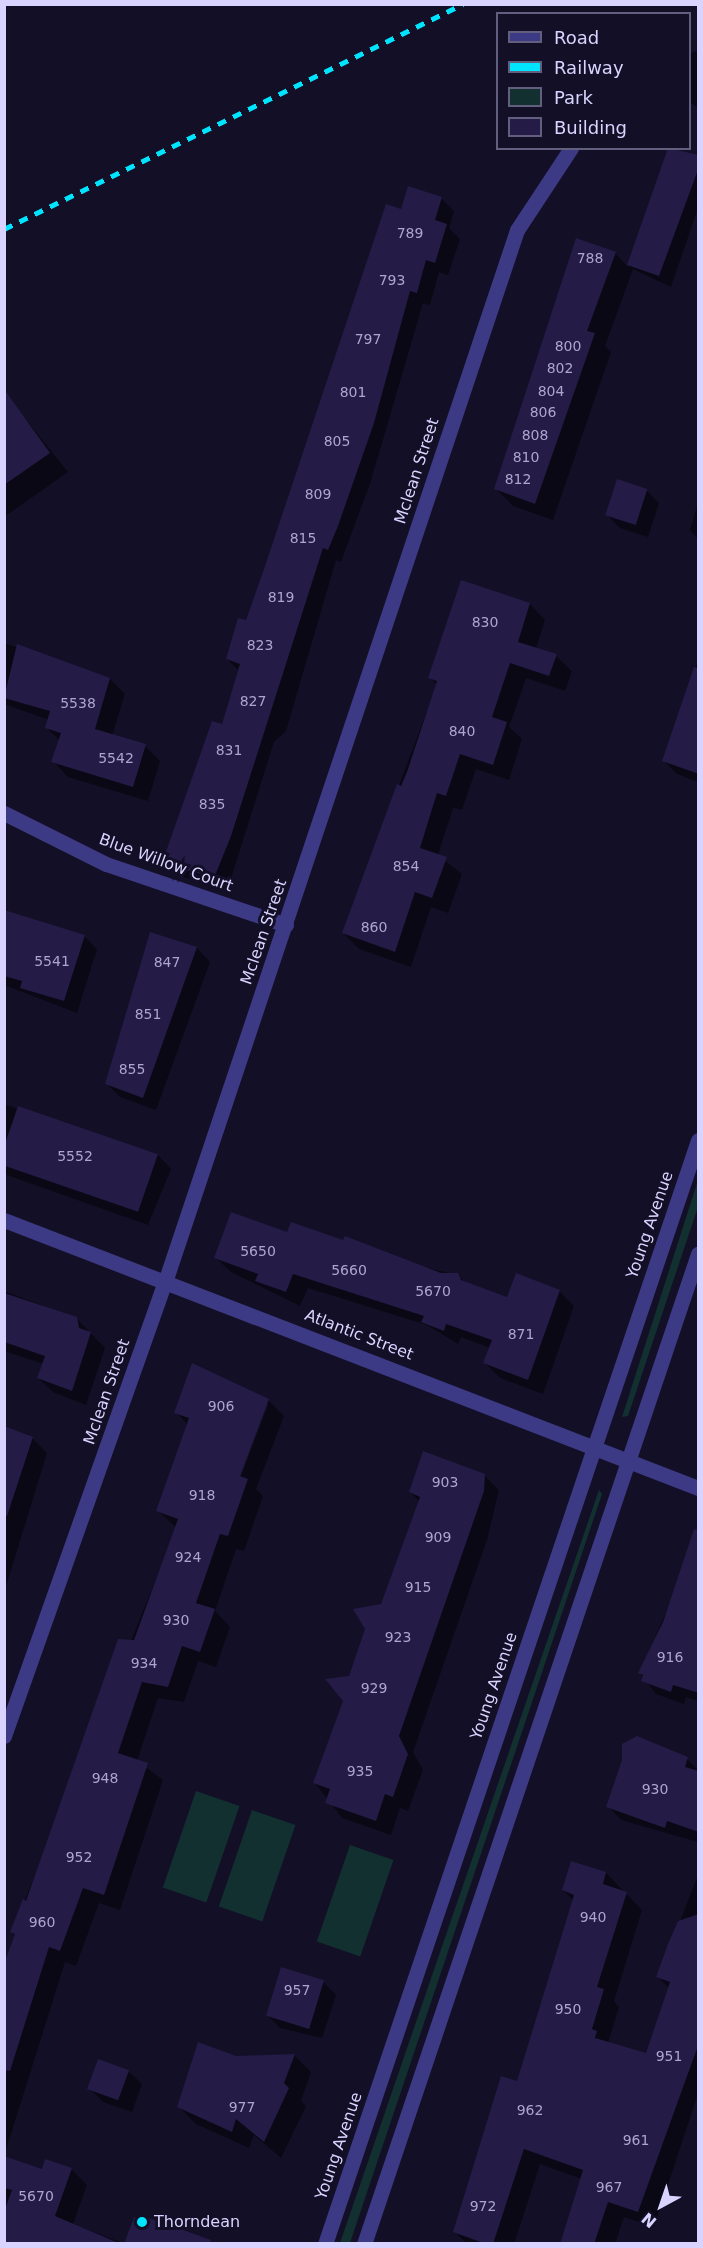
<!DOCTYPE html>
<style>
body{margin:0}
#map{position:relative;width:703px;height:2248px;overflow:hidden;background:#130f26;font-family:"DejaVu Sans",sans-serif}
div>[style]{position:absolute}
.green>*{inset:0;background:#12302f;transform-origin:0 0}
.shadow>*{inset:0;background:#0007}
.building>*{inset:0;background:#241b47;transform-origin:0 0}
.street>*{height:15px;margin:-7.5px;padding:0 7.5px;transform-origin:7.5px;border-radius:7.5px;background:#3d3a85}
.rail>*{height:4.5px;margin-top:-2.25px;transform-origin:0;background:repeating-linear-gradient(90deg,#00e5ff 0 9px,transparent 0 17px)}
.dots>*{width:16px;height:16px;translate:-50% -50%;box-sizing:border-box;border:3px solid #130f26;border-radius:50%}
span{translate:-50% -50%;white-space:nowrap;text-align:center;line-height:1.15;-webkit-text-stroke:6px #130f26;paint-order:stroke}
.number-label{font-size:14px;color:#aca6d1}
.number-label span{-webkit-text-stroke-width:0}
.street-label{font-size:16px;color:#d9d4ff}
.poi-label{font-size:16px;color:#d9d4ff}
.left{translate:0 -50%;text-align:left}
.frame{position:absolute;inset:0;border:6px solid #d9d4ff;pointer-events:none}
.legend{position:absolute;left:496px;top:12px;width:195px;height:138px;box-sizing:border-box;background:#130f26;border:2px solid #625e7d;margin:0;padding:8px 10px;list-style:none;font-size:18px;color:#d9d4ff}
.legend li{display:flex;align-items:center;gap:12px;height:30px}
.legend b{width:30px;border:2px solid #625e7d}
.north{position:absolute;left:631px;top:2176px;width:60px;height:60px;-webkit-text-stroke:4px #130f26;paint-order:stroke;rotate:220deg;font-size:16px;font-weight:700;line-height:24px;text-align:center;color:#d9d4ff}
.north::after{content:'';display:block;margin:auto;width:21px;height:27px;background:#d9d4ff;clip-path:polygon(50% 0,100% 100%,50% 72%,0 100%)}
</style>
<div id="map">
<div class="green">
<div style="clip-path:polygon(698px 1180px,698px 1207px,628px 1416px,622px 1417px)"></div>
<div style="clip-path:polygon(599px 1490px,602px 1494px,350px 2243px,340px 2243px)"></div>
<div style="left:196px;top:1791px;width:46px;height:102px;rotate:19deg"></div>
<div style="left:252px;top:1810px;width:46px;height:102px;rotate:19deg"></div>
<div style="left:350px;top:1845px;width:46px;height:102px;rotate:19deg"></div>
</div>
<div class="shadow">
<div style="clip-path:polygon(696px 51px,698px 52px,698px 108px,690px 102px,690px 54px)"></div>
<div style="clip-path:polygon(669px 148px,698px 157px,698px 208px,671px 287px,633px 269px,605px 346px,611px 352px,553px 520px,513px 506px,495px 488px,615px 253px,628px 267px)"></div>
<div style="clip-path:polygon(441px 198px,454px 211px,449px 228px,460px 239px,448px 275px,439px 272px,430px 305px,423px 303px,370px 484px,341px 562px,336px 560px,286px 731px,274px 742px,227px 891px,177px 875px,164px 862px,223px 726px,239px 671px,227px 659px,247px 622px,401px 211px)"></div>
<div style="clip-path:polygon(4px 392px,68px 472px,4px 517px)"></div>
<div style="clip-path:polygon(646px 490px,659px 503px,648px 537px,620px 528px,607px 515px)"></div>
<div style="clip-path:polygon(697px 506px,698px 506px,698px 539px,690px 530px)"></div>
<div style="clip-path:polygon(530px 604px,545px 620px,536px 649px,556px 656px,572px 671px,565px 691px,526px 678px,509px 727px,522px 739px,509px 780px,476px 769px,462px 810px,453px 808px,438px 855px,462px 874px,448px 913px,431px 907px,411px 967px,359px 949px,343px 933px,437px 685px,430px 677px)"></div>
<div style="clip-path:polygon(4px 643px,110px 679px,125px 694px,112px 736px,145px 746px,160px 761px,148px 801px,68px 777px,53px 761px,60px 741px,47px 728px,49px 720px,4px 704px)"></div>
<div style="clip-path:polygon(698px 660px,698px 782px,677px 774px,664px 761px)"></div>
<div style="clip-path:polygon(4px 911px,84px 936px,97px 949px,77px 1013px,4px 985px)"></div>
<div style="clip-path:polygon(151px 934px,197px 948px,210px 962px,156px 1110px,120px 1097px,107px 1084px)"></div>
<div style="clip-path:polygon(4px 1104px,158px 1155px,171px 1169px,148px 1225px,4px 1174px)"></div>
<div style="clip-path:polygon(288px 1234px,457px 1275px,467px 1284px,508px 1299px,559px 1291px,574px 1306px,543px 1394px,500px 1378px,485px 1363px,490px 1348px,461px 1337px,458px 1344px,427px 1325px,308px 1288px,300px 1306px,231px 1272px,216px 1258px)"></div>
<div style="clip-path:polygon(4px 1291px,76px 1318px,105px 1348px,86px 1405px,53px 1392px,38px 1378px,44px 1364px,4px 1351px)"></div>
<div style="clip-path:polygon(evenodd,268px 1400px,284px 1416px,256px 1489px,263px 1496px,244px 1551px,236px 1549px,215px 1611px,230px 1627px,216px 1667px,198px 1661px,184px 1702px,158px 1698px,137px 1761px,163px 1780px,120px 1910px,99px 1903px,76px 1966px,65px 1962px,4px 2156px,4px 1970px,16px 1936px,12px 1932px,177px 1528px,158px 1511px,188px 1425px,176px 1412px,268px 1400px,265px 1405px,268px 1405px,238px 1484px,235px 1482px,265px 1405px)"></div>
<div style="clip-path:polygon(4px 1428px,32px 1438px,47px 1453px,4px 1593px)"></div>
<div style="clip-path:polygon(484px 1475px,499px 1490px,487px 1540px,413px 1752px,423px 1770px,408px 1811px,400px 1808px,391px 1835px,342px 1818px,315px 1783px,420px 1502px,410px 1492px)"></div>
<div style="clip-path:polygon(698px 1537px,698px 1701px,686px 1697px,684px 1704px,656px 1694px,640px 1673px)"></div>
<div style="clip-path:polygon(687px 1759px,698px 1770px,698px 1842px,621px 1820px,608px 1806px)"></div>
<div style="clip-path:polygon(606px 1873px,642px 1910px,614px 2001px,619px 2007px,608px 2043px,647px 2055px,669px 1988px,658px 1977px,698px 1875px,698px 2094px,654px 2227px,624px 2217px,615px 2244px,560px 2244px,582px 2179px,540px 2164px,514px 2244px,467px 2244px,455px 2232px,518px 2083px,574px 1901px,563px 1890px)"></div>
<div style="clip-path:polygon(323px 1982px,336px 1995px,322px 2038px,280px 2028px,267px 2015px)"></div>
<div style="clip-path:polygon(294px 2055px,311px 2072px,301px 2101px,306px 2106px,281px 2158px,254px 2135px,249px 2148px,196px 2124px,179px 2107px,236px 2057px)"></div>
<div style="clip-path:polygon(128px 2071px,142px 2084px,132px 2112px,103px 2102px,90px 2089px)"></div>
<div style="clip-path:polygon(4px 2158px,42px 2171px,71px 2169px,87px 2185px,73px 2224px,125px 2244px,4px 2244px)"></div>
</div>
<div class="building">
<div style="clip-path:polygon(668px 148px,699px 155px,699px 167px,659px 276px,627px 265px)"></div>
<div style="clip-path:polygon(408px 186px,442px 197px,435px 220px,447px 224px,435px 263px,426px 260px,417px 293px,410px 291px,374px 423px,338px 526px,328px 550px,323px 548px,231px 836px,214px 878px,162px 863px,212px 721px,222px 724px,240px 664px,226px 659px,238px 618px,246px 620px,264px 569px,386px 204px,401px 209px)"></div>
<div style="clip-path:polygon(576px 238px,616px 252px,587px 331px,595px 333px,535px 504px,494px 489px)"></div>
<div style="clip-path:polygon(4px 389px,50px 453px,4px 485px)"></div>
<div style="left:617px;top:479px;width:32px;height:38px;rotate:18deg"></div>
<div style="clip-path:polygon(461px 580px,530px 603px,518px 642px,557px 654px,549px 676px,510px 663px,492px 717px,507px 722px,493px 765px,460px 754px,446px 796px,437px 793px,420px 848px,447px 857px,432px 898px,415px 892px,395px 952px,342px 933px,397px 784px,401px 786px,407px 772px,437px 681px,428px 678px)"></div>
<div style="clip-path:polygon(17px 644px,110px 678px,95px 729px,146px 744px,133px 787px,51px 762px,61px 733px,45px 728px,50px 711px,4px 698px)"></div>
<div style="clip-path:polygon(694px 667px,699px 668px,699px 774px,662px 761px)"></div>
<div style="clip-path:polygon(4px 910px,85px 935px,64px 1001px,20px 988px,22px 981px,4px 976px)"></div>
<div style="clip-path:polygon(150px 932px,197px 947px,143px 1098px,105px 1084px)"></div>
<div style="left:18px;top:1106px;width:148px;height:61px;rotate:19deg"></div>
<div style="clip-path:polygon(231px 1212px,287px 1232px,291px 1222px,343px 1240px,345px 1236px,441px 1273px,458px 1273px,461px 1280px,507px 1297px,516px 1273px,560px 1290px,528px 1380px,483px 1363px,492px 1340px,446px 1324px,444px 1331px,421px 1322px,424px 1316px,293px 1274px,286px 1292px,255px 1281px,258px 1274px,214px 1258px)"></div>
<div style="clip-path:polygon(4px 1293px,77px 1317px,79px 1328px,91px 1332px,72px 1391px,37px 1378px,45px 1356px,4px 1342px)"></div>
<div style="clip-path:polygon(192px 1363px,269px 1399px,240px 1476px,248px 1479px,228px 1536px,220px 1534px,196px 1603px,215px 1609px,200px 1652px,182px 1646px,168px 1687px,142px 1682px,118px 1753px,148px 1763px,104px 1895px,83px 1888px,60px 1951px,49px 1947px,10px 2071px,4px 2070px,4px 1964px,15px 1934px,10px 1932px,23px 1899px,26px 1901px,118px 1639px,134px 1640px,178px 1519px,156px 1511px,189px 1418px,174px 1413px)"></div>
<div style="clip-path:polygon(4px 1426px,33px 1437px,7px 1516px,4px 1515px)"></div>
<div style="clip-path:polygon(423px 1451px,485px 1474px,484px 1491px,399px 1736px,408px 1754px,393px 1797px,385px 1794px,376px 1821px,325px 1803px,330px 1789px,313px 1783px,343px 1701px,325px 1679px,349px 1676px,365px 1629px,353px 1609px,381px 1604px,420px 1497px,409px 1492px)"></div>
<div style="clip-path:polygon(694px 1529px,699px 1530px,699px 1693px,673px 1685px,671px 1692px,641px 1681px,643px 1675px,638px 1673px,663px 1622px)"></div>
<div style="clip-path:polygon(637px 1736px,688px 1757px,685px 1767px,699px 1771px,699px 1832px,667px 1821px,665px 1828px,606px 1807px,622px 1760px,622px 1744px)"></div>
<div style="clip-path:polygon(571px 1861px,606px 1872px,603px 1884px,627px 1892px,597px 1987px,604px 1989px,592px 2029px,597px 2031px,595px 2038px,646px 2053px,670px 1982px,656px 1977px,668px 1944px,678px 1921px,699px 1914px,699px 2043px,638px 2212px,608px 2202px,594px 2244px,560px 2244px,583px 2170px,524px 2149px,493px 2244px,486px 2244px,453px 2232px,501px 2076px,517px 2081px,574px 1895px,562px 1890px)"></div>
<div style="left:281px;top:1967px;width:45px;height:51px;rotate:17deg"></div>
<div style="clip-path:polygon(198px 2042px,236px 2056px,295px 2054px,284px 2083px,289px 2088px,264px 2142px,236px 2119px,232px 2132px,177px 2107px)"></div>
<div style="left:98px;top:2059px;width:33px;height:32px;rotate:20deg"></div>
<div style="clip-path:polygon(4px 2156px,42px 2169px,45px 2159px,72px 2168px,55px 2216px,121px 2244px,4px 2244px,4px 2212px,12px 2190px,4px 2188px)"></div>
<div style="clip-path:polygon(144px 2216px,211px 2240px,210px 2244px,124px 2244px,134px 2217px)"></div>
</div>
<div class="street">
<div style="left:4px;top:813px;width:114px;rotate:26.6deg"></div>
<div style="left:106px;top:864px;width:190px;rotate:18.7deg"></div>
<div style="left:4px;top:1220px;width:744px;rotate:21.11deg"></div>
<div style="left:4px;top:1736px;width:485px;rotate:-70.5deg"></div>
<div style="left:166px;top:1279px;width:1106px;rotate:-71.5deg"></div>
<div style="left:517px;top:230px;width:98px;rotate:-56.6deg"></div>
<div style="left:325px;top:2244px;width:1165px;rotate:-71.33deg"></div>
<div style="left:364px;top:2244px;width:1045px;rotate:-71.36deg"></div>
</div>
<div class="rail">
<div style="left:4px;top:229px;width:511px;rotate:-26.11deg"></div>
</div>
<div class="dots">
<div style="left:142px;top:2222px;background:#00e5ff"></div>
</div>
<div class="number-label">
<span style="left:410px;top:233px">789</span>
<span style="left:590px;top:258px">788</span>
<span style="left:392px;top:280px">793</span>
<span style="left:368px;top:339px">797</span>
<span style="left:568px;top:346px">800</span>
<span style="left:560px;top:368px">802</span>
<span style="left:551px;top:391px">804</span>
<span style="left:353px;top:392px">801</span>
<span style="left:543px;top:412px">806</span>
<span style="left:535px;top:435px">808</span>
<span style="left:337px;top:441px">805</span>
<span style="left:526px;top:457px">810</span>
<span style="left:518px;top:479px">812</span>
<span style="left:318px;top:494px">809</span>
<span style="left:303px;top:538px">815</span>
<span style="left:281px;top:597px">819</span>
<span style="left:485px;top:622px">830</span>
<span style="left:260px;top:645px">823</span>
<span style="left:253px;top:701px">827</span>
<span style="left:78px;top:703px">5538</span>
<span style="left:462px;top:731px">840</span>
<span style="left:229px;top:750px">831</span>
<span style="left:116px;top:758px">5542</span>
<span style="left:212px;top:804px">835</span>
<span style="left:406px;top:866px">854</span>
<span style="left:374px;top:927px">860</span>
<span style="left:52px;top:961px">5541</span>
<span style="left:167px;top:962px">847</span>
<span style="left:148px;top:1014px">851</span>
<span style="left:132px;top:1069px">855</span>
<span style="left:75px;top:1156px">5552</span>
<span style="left:258px;top:1251px">5650</span>
<span style="left:349px;top:1270px">5660</span>
<span style="left:433px;top:1291px">5670</span>
<span style="left:521px;top:1334px">871</span>
<span style="left:221px;top:1406px">906</span>
<span style="left:445px;top:1482px">903</span>
<span style="left:202px;top:1495px">918</span>
<span style="left:438px;top:1537px">909</span>
<span style="left:188px;top:1557px">924</span>
<span style="left:418px;top:1587px">915</span>
<span style="left:176px;top:1620px">930</span>
<span style="left:398px;top:1637px">923</span>
<span style="left:670px;top:1657px">916</span>
<span style="left:144px;top:1663px">934</span>
<span style="left:374px;top:1688px">929</span>
<span style="left:360px;top:1771px">935</span>
<span style="left:105px;top:1778px">948</span>
<span style="left:655px;top:1789px">930</span>
<span style="left:79px;top:1857px">952</span>
<span style="left:593px;top:1917px">940</span>
<span style="left:42px;top:1922px">960</span>
<span style="left:297px;top:1990px">957</span>
<span style="left:568px;top:2009px">950</span>
<span style="left:669px;top:2056px">951</span>
<span style="left:242px;top:2107px">977</span>
<span style="left:530px;top:2110px">962</span>
<span style="left:636px;top:2140px">961</span>
<span style="left:609px;top:2187px">967</span>
<span style="left:36px;top:2196px">5670</span>
<span style="left:483px;top:2206px">972</span>
</div>
<div class="street-label">
<span style="left:417px;top:471px;rotate:-72deg">Mclean Street</span>
<span style="left:166px;top:863px;rotate:20deg">Blue Willow Court</span>
<span style="left:264px;top:932px;rotate:-71deg">Mclean Street</span>
<span style="left:650px;top:1225px;rotate:-71deg">Young Avenue</span>
<span style="left:359px;top:1335px;rotate:21deg">Atlantic Street</span>
<span style="left:107px;top:1392px;rotate:-71deg">Mclean Street</span>
<span style="left:494px;top:1686px;rotate:-71deg">Young Avenue</span>
<span style="left:339px;top:2146px;rotate:-71deg">Young Avenue</span>
</div>
<div class="poi-label">
<span class="left" style="left:154px;top:2222px">Thorndean</span>
</div>
<div class="frame"></div>
<ul class="legend">
<li><b style="height:8px;background:#3d3a85"></b>Road</li>
<li><b style="height:8px;background:#00e5ff"></b>Railway</li>
<li><b style="height:16px;background:#12302f"></b>Park</li>
<li><b style="height:16px;background:#241b47"></b>Building</li>
</ul>
<div class="north">N</div>
</div>
